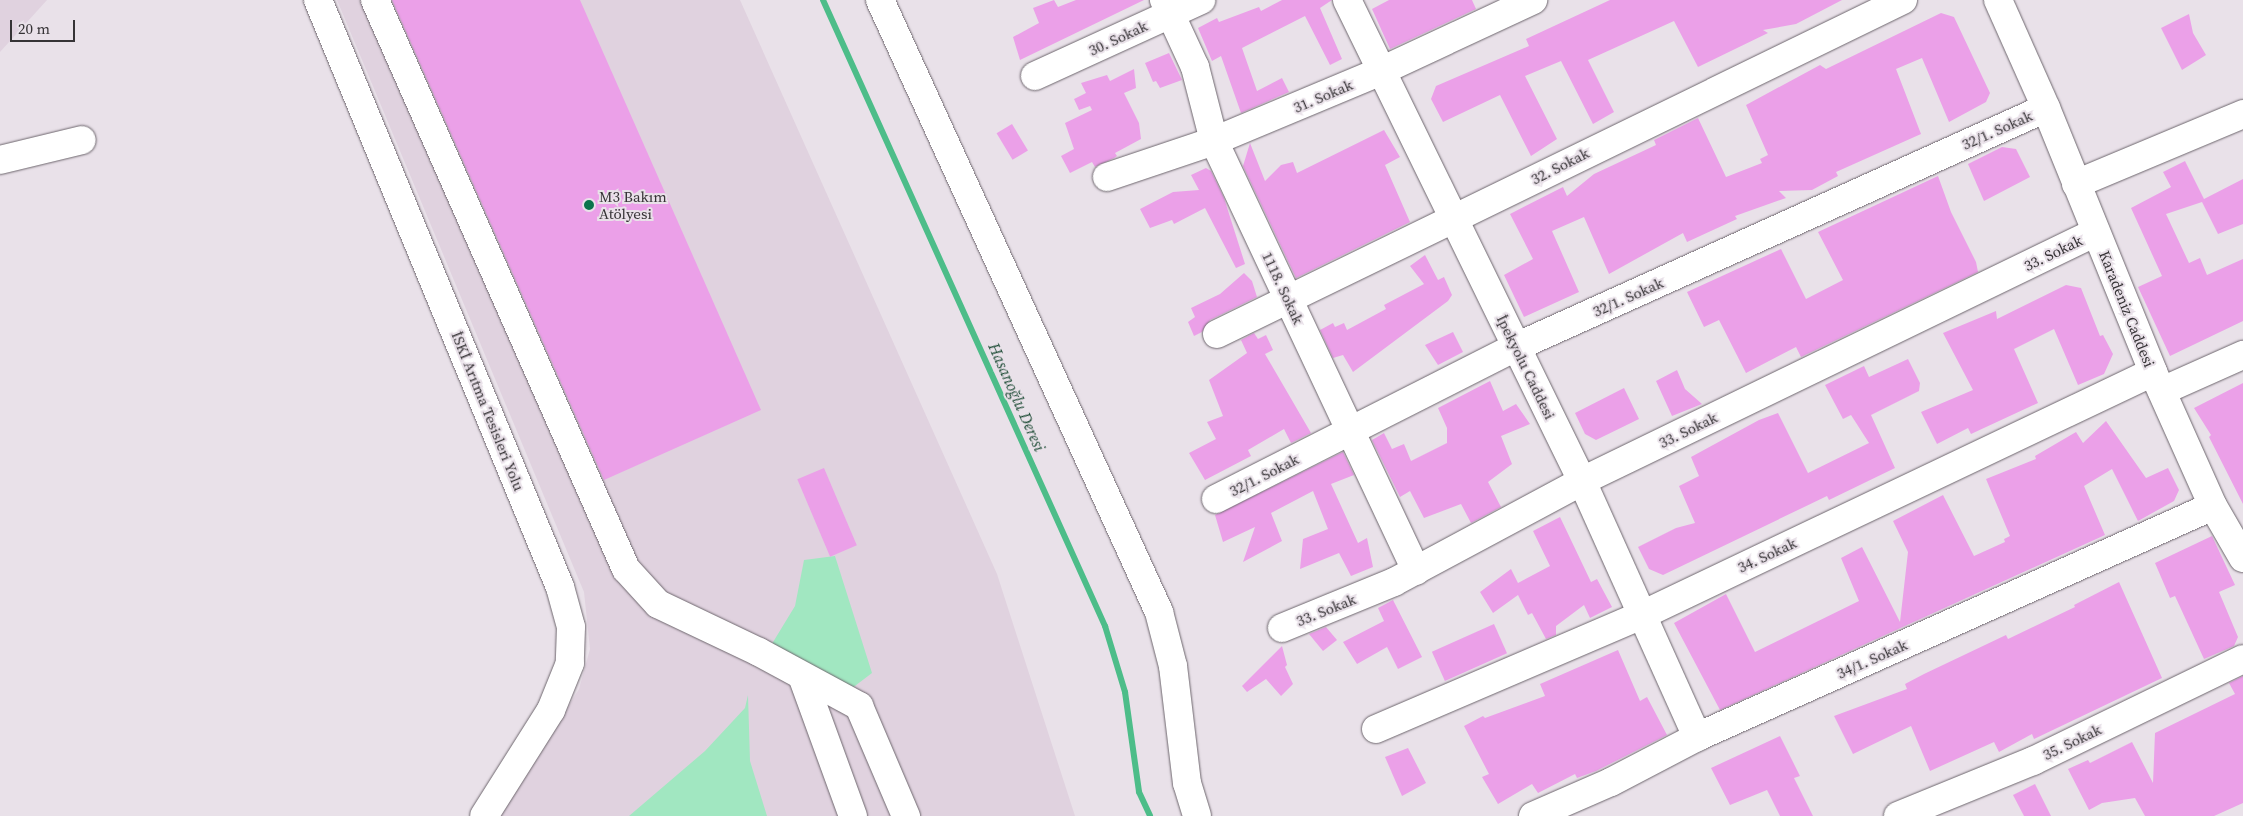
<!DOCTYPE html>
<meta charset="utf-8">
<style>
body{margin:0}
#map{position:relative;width:2243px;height:816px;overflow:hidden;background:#e9e1e9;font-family:"Source Serif 4",serif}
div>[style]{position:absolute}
.built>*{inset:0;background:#e0d2df}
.green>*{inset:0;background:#a1e7c1}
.stream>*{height:6px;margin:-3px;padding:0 3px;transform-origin:3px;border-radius:3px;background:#4dbd89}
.building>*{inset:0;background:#eba0e8;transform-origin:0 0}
.roads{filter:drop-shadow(0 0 1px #6d666d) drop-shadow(0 0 1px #6d666d)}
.minor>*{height:28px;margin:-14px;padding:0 14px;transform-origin:14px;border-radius:14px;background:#fff}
.dots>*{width:14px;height:14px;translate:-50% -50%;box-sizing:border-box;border:2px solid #e9e1e9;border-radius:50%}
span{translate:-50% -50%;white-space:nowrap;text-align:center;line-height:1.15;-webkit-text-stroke:4px #e9e1e9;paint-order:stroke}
.street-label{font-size:15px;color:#363336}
.poi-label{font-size:15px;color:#363336}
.left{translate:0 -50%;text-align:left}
.water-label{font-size:16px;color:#1d4b35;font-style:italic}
.scale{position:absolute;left:10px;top:20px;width:65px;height:22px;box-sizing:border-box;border:2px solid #363336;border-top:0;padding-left:6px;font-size:15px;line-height:18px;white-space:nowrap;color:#363336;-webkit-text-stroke:4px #e9e1e9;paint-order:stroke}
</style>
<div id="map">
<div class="built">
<div style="clip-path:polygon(0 0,47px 0,0 52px)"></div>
<div style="clip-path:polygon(337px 0,740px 0,997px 574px,1075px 816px,500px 816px,579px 689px,590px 649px,584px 592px)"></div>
</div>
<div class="green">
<div style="clip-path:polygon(835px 556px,872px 673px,847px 692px,767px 652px,795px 606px,804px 560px)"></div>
<div style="clip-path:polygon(748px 695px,750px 761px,767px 816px,629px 816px,705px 751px,745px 708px)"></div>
</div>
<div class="stream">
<div style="left:823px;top:0;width:687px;rotate:65.75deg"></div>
<div style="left:1105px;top:626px;width:69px;rotate:73.1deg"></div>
<div style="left:1125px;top:692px;width:101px;rotate:82deg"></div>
<div style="left:1139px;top:792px;width:26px;rotate:65deg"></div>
</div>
<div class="building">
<div style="clip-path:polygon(392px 0,580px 0,761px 410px,604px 480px)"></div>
<div style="clip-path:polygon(1054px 0,1058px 7px,1076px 0,1144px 0,1020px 60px,1013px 37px,1039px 23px,1033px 8px)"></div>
<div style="clip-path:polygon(1282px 0,1332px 0,1320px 8px,1342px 59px,1330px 65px,1305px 16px,1242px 48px,1257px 91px,1282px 78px,1289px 92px,1241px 113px,1221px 56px,1212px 61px,1198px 28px,1217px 18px,1219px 22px,1259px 7px,1261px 11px)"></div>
<div style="clip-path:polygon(1389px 0,1472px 0,1476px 9px,1390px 49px,1372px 9px)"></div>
<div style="clip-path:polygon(1610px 0,1842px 0,1796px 24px,1763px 30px,1768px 33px,1698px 67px,1674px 21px,1588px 60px,1614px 112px,1593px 124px,1561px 61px,1525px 76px,1557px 139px,1531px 156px,1500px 95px,1443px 122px,1431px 99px,1436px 86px,1529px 46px,1526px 39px)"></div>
<div style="clip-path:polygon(1941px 13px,1954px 17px,1990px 93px,1986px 102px,1949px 122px,1922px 58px,1896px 69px,1921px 134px,1836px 172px,1838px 176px,1812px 190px,1779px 191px,1786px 198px,1735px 216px,1737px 219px,1687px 242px,1683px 233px,1609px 274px,1584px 217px,1552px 231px,1579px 292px,1524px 317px,1504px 275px,1533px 259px,1510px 214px,1563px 187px,1567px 196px,1594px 174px,1656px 145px,1654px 140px,1698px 118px,1726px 177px,1762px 163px,1760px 159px,1768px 155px,1746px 105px,1820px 65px,1826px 69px)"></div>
<div style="clip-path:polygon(2189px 14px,2193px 33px,2206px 55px,2182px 70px,2161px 28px)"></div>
<div style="clip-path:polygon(1169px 53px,1182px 80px,1160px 88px,1156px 81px,1153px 82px,1145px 63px)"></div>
<div style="clip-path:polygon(1134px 69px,1136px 88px,1124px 93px,1139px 123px,1141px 139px,1115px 153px,1117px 156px,1114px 158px,1095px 167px,1092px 162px,1070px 173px,1061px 156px,1074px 149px,1065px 123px,1092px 110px,1090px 106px,1079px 110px,1074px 99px,1086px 93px,1081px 83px,1107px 75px,1110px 81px)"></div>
<div style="left:1012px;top:124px;width:31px;height:18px;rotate:59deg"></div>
<div style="clip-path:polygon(1384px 130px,1400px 157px,1385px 165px,1410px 222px,1296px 278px,1243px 166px,1250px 143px,1265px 181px,1281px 165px,1293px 162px,1297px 173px)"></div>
<div style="clip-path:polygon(2002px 147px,2016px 149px,2030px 177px,1984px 201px,1968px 164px)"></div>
<div style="clip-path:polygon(2185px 161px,2204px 199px,2243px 179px,2243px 224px,2218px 234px,2202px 202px,2166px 214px,2189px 263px,2200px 258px,2207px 275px,2243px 259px,2243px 321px,2170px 356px,2138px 287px,2162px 276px,2131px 208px,2171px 187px,2163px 172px)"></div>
<div style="clip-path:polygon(1206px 168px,1211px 171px,1224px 198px,1245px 264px,1236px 268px,1205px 208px,1174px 224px,1172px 220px,1150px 228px,1140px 209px,1173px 192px,1199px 190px,1191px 175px)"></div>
<div style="clip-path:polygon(1938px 176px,1951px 212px,1976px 262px,1978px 272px,1801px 357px,1796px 347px,1746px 373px,1719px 320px,1704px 327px,1687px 292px,1781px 249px,1806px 299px,1843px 280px,1818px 232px)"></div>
<div style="clip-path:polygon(1425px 255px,1438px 280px,1444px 277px,1452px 295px,1448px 301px,1353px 372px,1343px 355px,1333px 358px,1320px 330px,1333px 323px,1335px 327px,1344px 323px,1347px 330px,1386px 309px,1384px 305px,1424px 284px,1410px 266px)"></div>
<div style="clip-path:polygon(1244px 273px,1252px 281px,1257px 297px,1210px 320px,1202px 332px,1194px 336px,1188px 322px,1195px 317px,1191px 308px,1220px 294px)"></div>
<div style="clip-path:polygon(2066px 285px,2081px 288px,2100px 336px,2103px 335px,2113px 354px,2104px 374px,2078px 385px,2054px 329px,2014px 349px,2038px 403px,1971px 434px,1968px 428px,1937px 444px,1921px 412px,1973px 390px,1943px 333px,1996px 311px,1997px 319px)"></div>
<div style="clip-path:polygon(1453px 332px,1463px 352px,1438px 365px,1425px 345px)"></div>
<div style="clip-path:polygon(1254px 333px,1258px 339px,1266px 335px,1273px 350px,1265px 354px,1311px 433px,1291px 443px,1284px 429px,1248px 450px,1251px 456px,1205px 480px,1189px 453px,1216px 439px,1207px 422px,1223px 416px,1209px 380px,1247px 353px,1241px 340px)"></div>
<div style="clip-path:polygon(1908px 359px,1920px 383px,1919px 391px,1871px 415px,1895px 468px,1829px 500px,1827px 496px,1663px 575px,1649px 569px,1638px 547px,1676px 528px,1695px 523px,1679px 486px,1699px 476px,1691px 457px,1759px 420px,1778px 413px,1808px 473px,1869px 443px,1851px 415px,1843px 419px,1825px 385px,1864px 366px,1869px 377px)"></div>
<div style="clip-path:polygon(1677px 370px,1685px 389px,1702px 404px,1672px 416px,1656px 381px)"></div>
<div style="clip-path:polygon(1490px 381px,1503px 411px,1516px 404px,1530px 424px,1501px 436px,1512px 464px,1488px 482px,1501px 507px,1471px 523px,1461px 504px,1424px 518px,1410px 491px,1400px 497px,1372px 440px,1384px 433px,1392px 449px,1404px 444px,1411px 461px,1447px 443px,1447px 428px,1438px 408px)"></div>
<div style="clip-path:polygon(2243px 383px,2243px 504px,2209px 437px,2211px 435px,2194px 408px)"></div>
<div style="clip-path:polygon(1624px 388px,1639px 419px,1596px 440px,1585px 434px,1575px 413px)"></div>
<div style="clip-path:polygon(2106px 421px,2146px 478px,2168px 468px,2179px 490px,2174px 501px,2138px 521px,2112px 469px,2084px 486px,2105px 535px,1720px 710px,1674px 623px,1726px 594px,1755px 652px,1859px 601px,1841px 558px,1862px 547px,1900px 622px,1908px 552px,1893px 521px,1943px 495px,1974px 556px,2005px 542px,2004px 539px,2010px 536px,1986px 479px,2036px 459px,2035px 456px,2076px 432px,2083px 443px)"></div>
<div style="clip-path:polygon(1343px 452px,1354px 475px,1331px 484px,1358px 543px,1367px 538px,1373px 567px,1351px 576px,1339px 553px,1300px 569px,1303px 539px,1328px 529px,1313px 491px,1271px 513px,1282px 541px,1243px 562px,1255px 527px,1223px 542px,1215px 515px)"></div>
<div style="left:824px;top:468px;width:84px;height:29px;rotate:67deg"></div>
<div style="clip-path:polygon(1560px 517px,1591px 582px,1597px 579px,1612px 607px,1590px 618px,1584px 605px,1556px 626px,1556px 635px,1546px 639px,1532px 613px,1528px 615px,1518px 595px,1493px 613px,1480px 592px,1511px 569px,1518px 583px,1550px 566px,1533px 531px)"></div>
<div style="clip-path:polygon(2212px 536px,2235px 585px,2219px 592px,2238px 637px,2234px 646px,2204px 659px,2175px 596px,2170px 598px,2155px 563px)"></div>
<div style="clip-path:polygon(2119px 582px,2162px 678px,2034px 739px,2032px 734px,1999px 752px,1994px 742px,1930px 771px,1911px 726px,1853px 754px,1834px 716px,1907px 689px,1905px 684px,1924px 674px,2006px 635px,2008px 639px,2075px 607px,2074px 605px)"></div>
<div style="clip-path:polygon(1393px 600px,1422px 657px,1398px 669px,1387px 647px,1357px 664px,1343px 642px,1384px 621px,1378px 608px)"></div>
<div style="left:1494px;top:624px;width:32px;height:68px;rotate:66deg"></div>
<div style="clip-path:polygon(1326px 627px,1337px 640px,1323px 651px,1309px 634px)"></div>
<div style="clip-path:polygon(1282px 646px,1287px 665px,1285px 667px,1293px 684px,1281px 696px,1266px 679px,1247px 692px,1242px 686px)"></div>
<div style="clip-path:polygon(1618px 650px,1640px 701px,1647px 697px,1667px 735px,1596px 771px,1577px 778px,1575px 774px,1538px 793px,1532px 784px,1498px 804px,1482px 777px,1489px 774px,1464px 726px,1483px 716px,1485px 718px,1545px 696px,1540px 684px)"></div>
<div style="clip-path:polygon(2243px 676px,2243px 803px,2214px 816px,2145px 816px,2135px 798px,2102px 803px,2089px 810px,2068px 769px,2088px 760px,2090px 763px,2132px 742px,2153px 783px,2155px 733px,2235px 694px,2229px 683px)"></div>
<div style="clip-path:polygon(1780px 736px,1800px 776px,1794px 778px,1813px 816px,1780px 816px,1767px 790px,1730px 805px,1711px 768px)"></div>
<div style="clip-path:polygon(1408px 748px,1426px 783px,1402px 796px,1385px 757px)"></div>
<div style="clip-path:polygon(2035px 784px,2051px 816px,2024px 816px,2013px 795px)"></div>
</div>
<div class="roads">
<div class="minor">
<div style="left:318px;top:0;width:635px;rotate:67.6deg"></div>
<div style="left:560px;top:587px;width:41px;rotate:74.6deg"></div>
<div style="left:571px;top:627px;width:36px;rotate:92deg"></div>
<div style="left:570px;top:663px;width:51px;rotate:112deg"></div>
<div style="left:551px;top:710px;width:125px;rotate:122.3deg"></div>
<div style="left:375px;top:0;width:622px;rotate:66.2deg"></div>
<div style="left:626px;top:569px;width:47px;rotate:47.6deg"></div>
<div style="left:658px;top:604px;width:112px;rotate:25.4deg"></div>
<div style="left:759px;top:652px;width:114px;rotate:28.4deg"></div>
<div style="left:859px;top:706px;width:120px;rotate:66.9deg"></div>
<div style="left:880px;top:0;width:673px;rotate:65.49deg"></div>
<div style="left:1159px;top:612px;width:56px;rotate:75.5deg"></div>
<div style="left:1173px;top:666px;width:118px;rotate:83.2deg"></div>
<div style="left:1187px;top:783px;width:34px;rotate:73deg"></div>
<div style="left:1164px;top:0;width:74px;rotate:65.2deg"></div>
<div style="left:1195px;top:67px;width:76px;rotate:75.6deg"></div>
<div style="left:1214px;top:141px;width:475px;rotate:64.8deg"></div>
<div style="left:1347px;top:0;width:535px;rotate:63.96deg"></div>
<div style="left:1582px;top:481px;width:281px;rotate:65.8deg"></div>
<div style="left:1998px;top:0;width:118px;rotate:66deg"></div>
<div style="left:2046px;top:108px;width:285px;rotate:67.9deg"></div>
<div style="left:2153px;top:372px;width:147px;rotate:65.9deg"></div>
<div style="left:2213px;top:506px;width:60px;rotate:60deg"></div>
<div style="left:1035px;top:76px;width:183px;rotate:-24.6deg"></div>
<div style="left:0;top:160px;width:84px;rotate:-13.7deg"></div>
<div style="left:1107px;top:177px;width:113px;rotate:-18.6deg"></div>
<div style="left:1214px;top:141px;width:181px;rotate:-22.7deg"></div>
<div style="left:1381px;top:71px;width:168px;rotate:-25deg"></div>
<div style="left:2076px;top:184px;width:181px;rotate:-22.7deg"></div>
<div style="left:1217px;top:334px;width:763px;rotate:-25.96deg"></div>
<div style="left:2162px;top:391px;width:89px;rotate:-24deg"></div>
<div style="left:1216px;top:499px;width:336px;rotate:-26.9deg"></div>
<div style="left:1516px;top:347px;width:581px;rotate:-24.27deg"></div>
<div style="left:1282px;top:628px;width:121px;rotate:-22.3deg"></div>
<div style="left:1394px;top:582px;width:213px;rotate:-28.2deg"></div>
<div style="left:1582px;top:481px;width:571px;rotate:-25.85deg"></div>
<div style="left:802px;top:676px;width:149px;rotate:70deg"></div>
<div style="left:1376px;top:729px;width:287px;rotate:-23.2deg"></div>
<div style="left:1640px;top:616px;width:568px;rotate:-25.44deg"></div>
<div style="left:1533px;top:816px;width:85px;rotate:-23.6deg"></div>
<div style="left:1611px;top:782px;width:97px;rotate:-27.6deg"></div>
<div style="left:1697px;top:737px;width:565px;rotate:-24.12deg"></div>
<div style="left:1898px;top:816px;width:146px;rotate:-22.2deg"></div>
<div style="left:2033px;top:761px;width:233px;rotate:-25.9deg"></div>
</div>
</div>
<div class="dots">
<div style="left:589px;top:205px;background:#0b744c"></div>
</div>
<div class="street-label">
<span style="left:1118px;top:38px;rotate:-25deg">30. Sokak</span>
<span style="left:1323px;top:96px;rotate:-23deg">31. Sokak</span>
<span style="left:1997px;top:130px;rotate:-24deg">32/1. Sokak</span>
<span style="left:1560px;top:166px;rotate:-27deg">32. Sokak</span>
<span style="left:2053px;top:253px;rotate:-26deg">33. Sokak</span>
<span style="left:1283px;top:288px;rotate:65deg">1118. Sokak</span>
<span style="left:1628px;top:297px;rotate:-24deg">32/1. Sokak</span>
<span style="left:2127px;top:309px;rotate:68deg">Karadeniz Caddesi</span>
<span style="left:1526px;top:367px;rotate:64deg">İpekyolu Caddesi</span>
<span style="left:488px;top:411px;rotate:68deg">İSKİ Arıtma Tesisleri Yolu</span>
<span style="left:1688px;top:430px;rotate:-26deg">33. Sokak</span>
<span style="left:1264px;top:475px;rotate:-27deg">32/1. Sokak</span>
<span style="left:1767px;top:555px;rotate:-25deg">34. Sokak</span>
<span style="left:1326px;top:610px;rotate:-22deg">33. Sokak</span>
<span style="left:1872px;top:659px;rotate:-24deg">34/1. Sokak</span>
<span style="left:2072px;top:742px;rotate:-26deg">35. Sokak</span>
</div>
<div class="poi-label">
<span class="left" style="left:599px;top:205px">M3 Bakım<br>Atölyesi</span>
</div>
<div class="water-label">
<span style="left:1017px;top:397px;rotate:66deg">Hasanoğlu Deresi</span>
</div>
<div class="scale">20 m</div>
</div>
